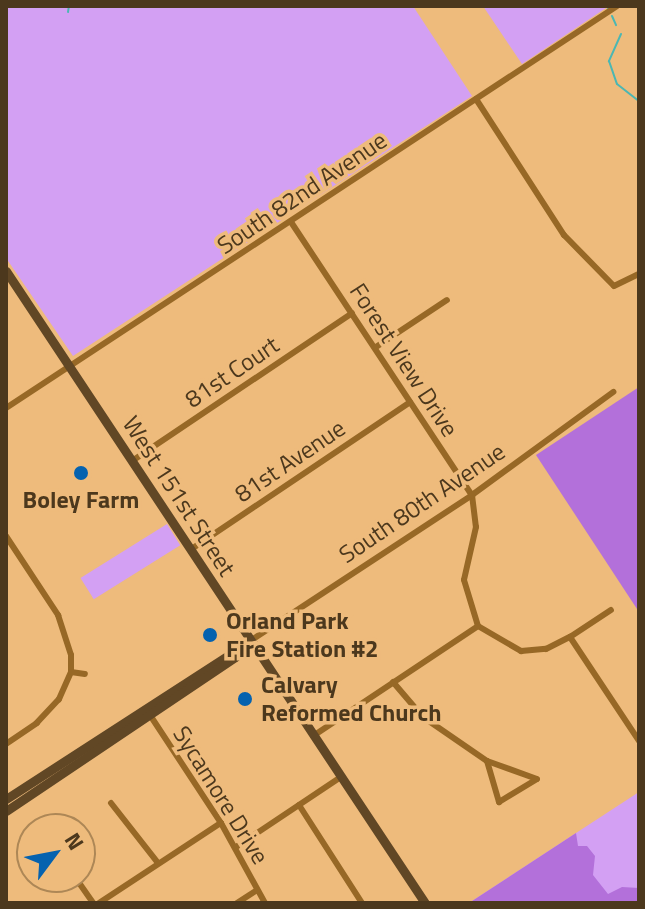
<!DOCTYPE html>
<style>
body{margin:0}
#map{position:relative;width:645px;height:909px;overflow:hidden;background:#eebb7c;font-family:"Titillium Web",sans-serif}
div>[style]{position:absolute}
.green>*{inset:0;background:#d3a0f3;transform-origin:0 0}
.forest>*{inset:0;background:#b370da}
.stream>*{height:2px;margin:-1px;padding:0 1px;transform-origin:1px;border-radius:1px;background:#4bb7b3}
.street>*{height:6px;margin:-3px;padding:0 3px;transform-origin:3px;border-radius:3px;background:#976826}
.secondary>*{height:9px;margin:-4.5px;padding:0 4.5px;transform-origin:4.5px;border-radius:4.5px;background:#614725}
.dots>*{width:22px;height:22px;translate:-50% -50%;box-sizing:border-box;border:4px solid #eebb7c;border-radius:50%}
span{translate:-50% -50%;white-space:nowrap;text-align:center;line-height:1.15;-webkit-text-stroke:7px #eebb7c;paint-order:stroke}
.street-label{font-size:24px;color:#4c381d}
.poi-label{font-size:24px;color:#4c381d;font-weight:700}
.left{translate:0 -50%;text-align:left}
.frame{position:absolute;inset:0;border:8px solid #4c381d;pointer-events:none}
.north{position:absolute;left:16px;top:813px;width:80px;height:80px;box-sizing:border-box;background:#eebb7c;border:2px solid #ad8756;border-radius:50%;rotate:58deg;font-size:22px;font-weight:700;line-height:32px;text-align:center;color:#4c381d}
.north::after{content:'';display:block;margin:auto;width:28px;height:36px;background:#0562af;clip-path:polygon(50% 0,100% 100%,50% 72%,0 100%)}
</style>
<div id="map">
<div class="green">
<div style="clip-path:polygon(6px 6px,413px 6px,472px 96px,73px 356px,6px 258px)"></div>
<div style="clip-path:polygon(483px 6px,609px 6px,522px 64px)"></div>
<div style="left:167px;top:524px;width:25px;height:102px;rotate:58deg"></div>
<div style="clip-path:polygon(639px 792px,639px 903px,469px 903px,576px 833px)"></div>
</div>
<div class="forest">
<div style="clip-path:polygon(639px 387px,639px 612px,536px 455px)"></div>
<div style="clip-path:polygon(576px 833px,578px 846px,587px 846px,595px 856px,593px 875px,608px 894px,622px 887px,639px 888px,639px 903px,469px 903px)"></div>
</div>
<div class="stream">
<div style="left:606px;top:6px;width:3px;rotate:45deg"></div>
<div style="left:68px;top:12px;width:6px;rotate:-81deg"></div>
<div style="left:612px;top:16px;width:10px;rotate:66deg"></div>
<div style="left:621px;top:34px;width:30px;rotate:114deg"></div>
<div style="left:609px;top:61px;width:24px;rotate:71deg"></div>
<div style="left:617px;top:84px;width:28px;rotate:38deg"></div>
</div>
<div class="street">
<div style="left:476px;top:99px;width:162px;rotate:57.1deg"></div>
<div style="left:564px;top:235px;width:71px;rotate:45.6deg"></div>
<div style="left:614px;top:286px;width:28px;rotate:-26deg"></div>
<div style="left:291px;top:222px;width:328px;rotate:56.5deg"></div>
<div style="left:472px;top:495px;width:32px;rotate:83deg"></div>
<div style="left:476px;top:527px;width:54px;rotate:102.8deg"></div>
<div style="left:464px;top:580px;width:48px;rotate:73.1deg"></div>
<div style="left:478px;top:626px;width:50px;rotate:30.2deg"></div>
<div style="left:521px;top:651px;width:25px;rotate:-5deg"></div>
<div style="left:546px;top:649px;width:27px;rotate:-27deg"></div>
<div style="left:570px;top:637px;width:125px;rotate:56.4deg"></div>
<div style="left:376px;top:347px;width:85px;rotate:-33.5deg"></div>
<div style="left:6px;top:408px;width:731px;rotate:-33.34deg"></div>
<div style="left:132px;top:461px;width:265px;rotate:-33.9deg"></div>
<div style="left:6px;top:536px;width:95px;rotate:56.6deg"></div>
<div style="left:58px;top:615px;width:42px;rotate:72deg"></div>
<div style="left:71px;top:655px;width:17px;rotate:90deg"></div>
<div style="left:71px;top:672px;width:30px;rotate:114deg"></div>
<div style="left:59px;top:699px;width:33px;rotate:133deg"></div>
<div style="left:37px;top:723px;width:37px;rotate:146deg"></div>
<div style="left:190px;top:550px;width:265px;rotate:-33.9deg"></div>
<div style="left:570px;top:637px;width:49px;rotate:-33.4deg"></div>
<div style="left:250px;top:641px;width:266px;rotate:-33.3deg"></div>
<div style="left:472px;top:495px;width:175px;rotate:-36.1deg"></div>
<div style="left:71px;top:672px;width:14px;rotate:8deg"></div>
<div style="left:393px;top:682px;width:46px;rotate:49.4deg"></div>
<div style="left:423px;top:717px;width:78px;rotate:34.5deg"></div>
<div style="left:487px;top:761px;width:43px;rotate:73.7deg"></div>
<div style="left:499px;top:802px;width:44px;rotate:-31.2deg"></div>
<div style="left:537px;top:779px;width:53px;rotate:-160.2deg"></div>
<div style="left:148px;top:712px;width:133px;rotate:56.7deg"></div>
<div style="left:221px;top:823px;width:91px;rotate:61.2deg"></div>
<div style="left:313px;top:736px;width:198px;rotate:-33.7deg"></div>
<div style="left:111px;top:803px;width:76px;rotate:51.9deg"></div>
<div style="left:299px;top:805px;width:117px;rotate:57.3deg"></div>
<div style="left:236px;top:847px;width:126px;rotate:-33.7deg"></div>
<div style="left:75px;top:877px;width:32px;rotate:55deg"></div>
<div style="left:99px;top:903px;width:146px;rotate:-33.3deg"></div>
<div style="left:237px;top:903px;width:24px;rotate:-33deg"></div>
</div>
<div class="secondary">
<div style="left:6px;top:271px;width:758px;rotate:56.46deg"></div>
<div style="left:6px;top:799px;width:291px;rotate:-32.9deg"></div>
<div style="left:6px;top:811px;width:276px;rotate:-33.9deg"></div>
<div style="left:235px;top:657px;width:22px;rotate:-47deg"></div>
</div>
<div class="dots">
<div style="left:81px;top:473px;background:#0562af"></div>
<div style="left:210px;top:635px;background:#0562af"></div>
<div style="left:245px;top:699px;background:#0562af"></div>
</div>
<div class="street-label">
<span style="left:302px;top:193px;rotate:-34deg">South 82nd Avenue</span>
<span style="left:404px;top:360px;rotate:57deg">Forest View Drive</span>
<span style="left:232px;top:372px;rotate:-34deg">81st Court</span>
<span style="left:290px;top:461px;rotate:-34deg">81st Avenue</span>
<span style="left:179px;top:496px;rotate:57deg">West 151st Street</span>
<span style="left:422px;top:503px;rotate:-34deg">South 80th Avenue</span>
<span style="left:221px;top:795px;rotate:58deg">Sycamore Drive</span>
</div>
<div class="poi-label">
<span style="left:81px;top:500px">Boley Farm</span>
<span class="left" style="left:226px;top:635px">Orland Park<br>Fire Station #2</span>
<span class="left" style="left:261px;top:699px">Calvary<br>Reformed Church</span>
</div>
<div class="frame"></div>
<div class="north">N</div>
</div>
